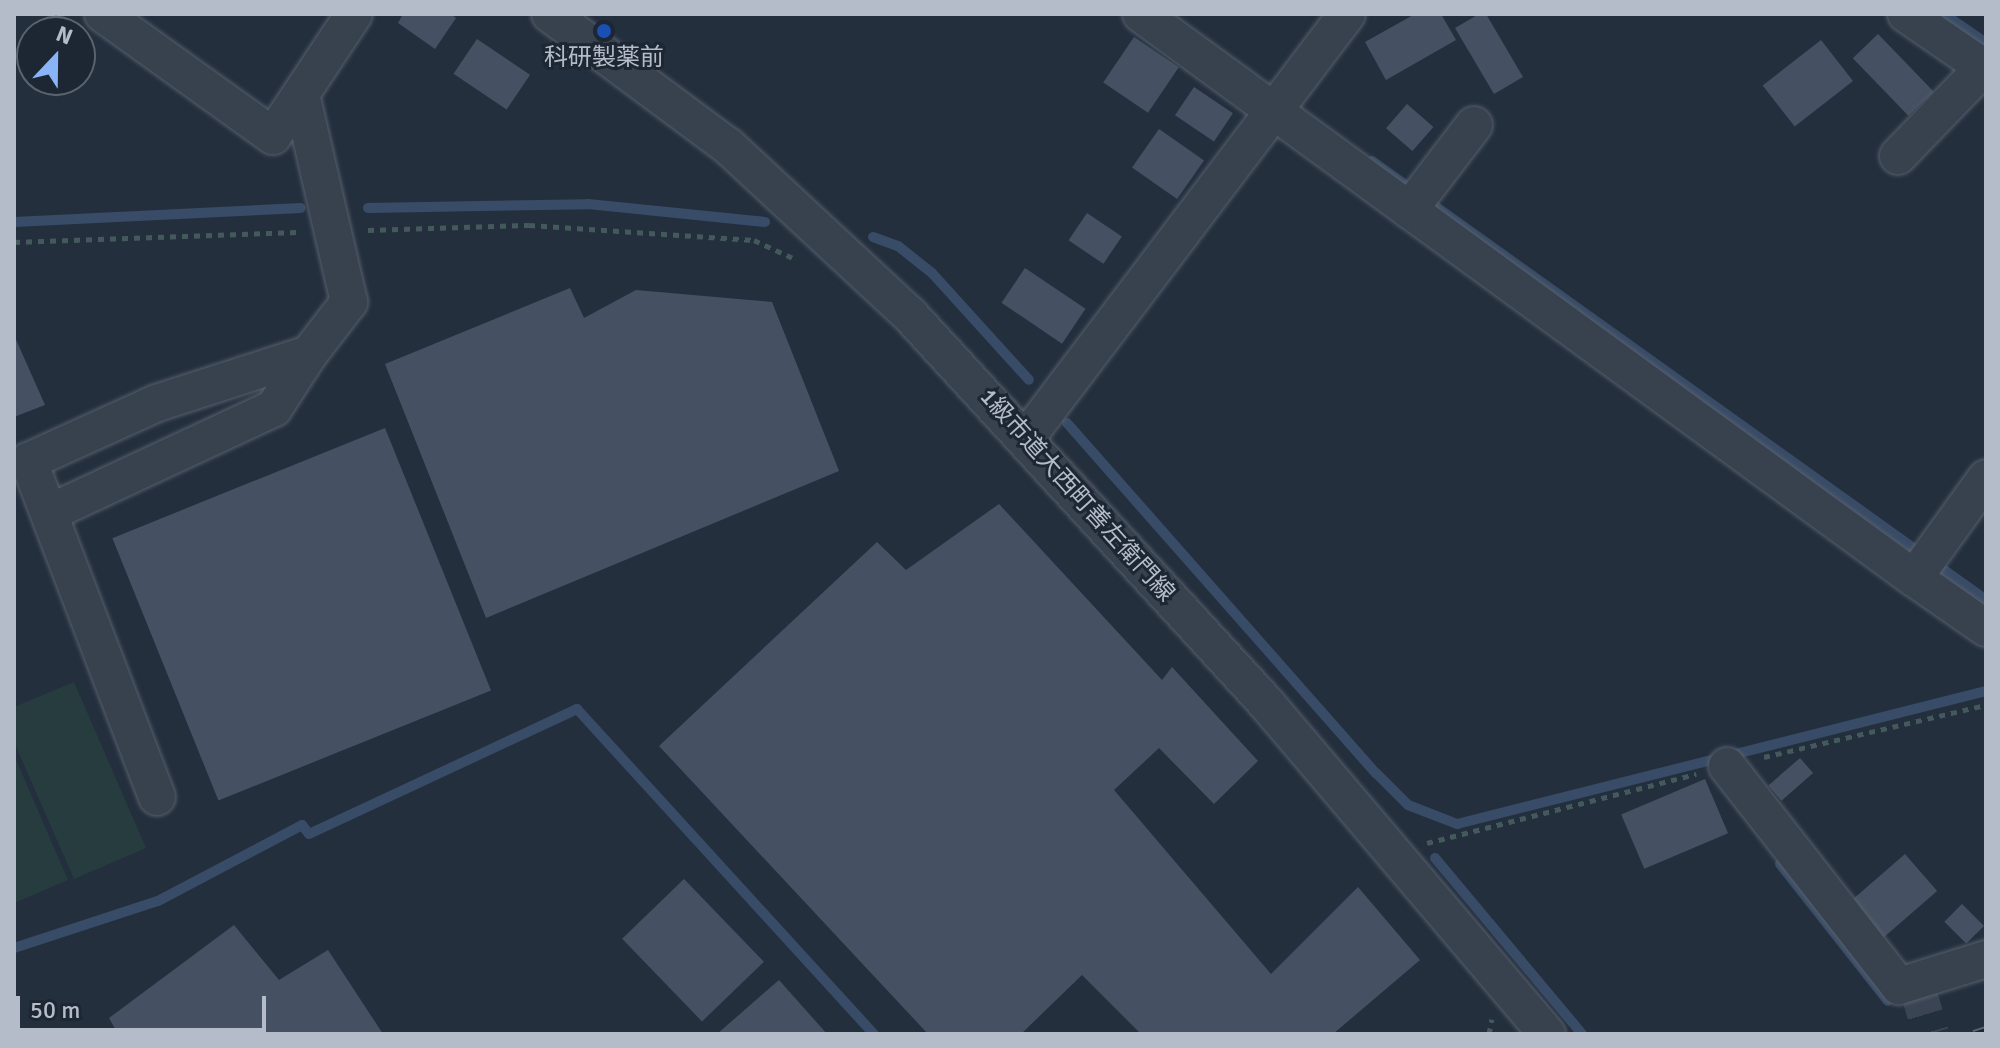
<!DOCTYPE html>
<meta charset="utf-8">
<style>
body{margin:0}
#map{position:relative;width:2000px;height:1048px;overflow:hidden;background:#242f3e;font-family:Signika,"Noto Sans JP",sans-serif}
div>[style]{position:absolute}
.green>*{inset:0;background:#263c3f}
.stream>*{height:10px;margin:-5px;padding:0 5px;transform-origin:5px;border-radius:5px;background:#394c67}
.building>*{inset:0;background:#455162;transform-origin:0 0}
.minor-tunnel>*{height:36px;margin-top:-18px;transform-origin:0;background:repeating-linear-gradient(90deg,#3a4453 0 36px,transparent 0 54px)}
.path>*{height:5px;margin-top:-2.5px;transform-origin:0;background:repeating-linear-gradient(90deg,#44595c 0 6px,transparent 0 12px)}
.roads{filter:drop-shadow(0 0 2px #565f6c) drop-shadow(0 0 2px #565f6c)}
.minor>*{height:36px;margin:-18px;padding:0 18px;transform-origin:18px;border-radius:18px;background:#38414e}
.rail>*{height:9px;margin-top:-4.5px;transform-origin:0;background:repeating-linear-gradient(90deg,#1d2633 0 18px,#5a6575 0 36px);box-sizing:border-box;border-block:2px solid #5a6575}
.dots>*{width:22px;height:22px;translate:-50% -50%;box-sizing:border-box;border:4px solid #1d2633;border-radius:50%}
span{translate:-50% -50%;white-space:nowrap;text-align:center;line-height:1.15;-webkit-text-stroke:6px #1d2633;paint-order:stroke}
.poi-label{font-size:24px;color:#b4bcc9}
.street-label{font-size:24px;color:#b4bcc9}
.frame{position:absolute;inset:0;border:16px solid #b4bcc9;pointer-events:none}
.north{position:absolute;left:16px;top:16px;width:80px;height:80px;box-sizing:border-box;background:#1d2633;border:2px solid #59626f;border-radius:50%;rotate:22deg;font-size:22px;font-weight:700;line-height:32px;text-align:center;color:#b4bcc9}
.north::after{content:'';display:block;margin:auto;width:28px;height:36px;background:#8ab4f8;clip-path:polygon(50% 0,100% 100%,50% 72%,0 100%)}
.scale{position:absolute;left:16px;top:996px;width:250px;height:36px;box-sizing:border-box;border:4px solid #b4bcc9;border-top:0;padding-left:10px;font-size:24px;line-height:28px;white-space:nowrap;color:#b4bcc9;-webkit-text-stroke:6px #1d2633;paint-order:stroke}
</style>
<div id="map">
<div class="green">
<div style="clip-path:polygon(74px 682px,146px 848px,74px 879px,14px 742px,14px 707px)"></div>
<div style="clip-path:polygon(14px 755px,68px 880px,14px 903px)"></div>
</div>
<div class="stream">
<div style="left:1944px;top:14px;width:51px;rotate:34.6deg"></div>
<div style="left:1372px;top:161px;width:755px;rotate:35.56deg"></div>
<div style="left:368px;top:208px;width:220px;rotate:-1deg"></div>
<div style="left:588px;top:204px;width:178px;rotate:5.8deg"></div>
<div style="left:14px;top:222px;width:287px;rotate:-2.8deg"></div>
<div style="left:873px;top:237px;width:27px;rotate:20deg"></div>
<div style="left:898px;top:246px;width:43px;rotate:38.5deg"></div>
<div style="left:932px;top:273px;width:144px;rotate:47.8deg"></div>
<div style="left:1067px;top:423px;width:467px;rotate:48.6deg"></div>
<div style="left:1376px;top:773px;width:45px;rotate:45deg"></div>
<div style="left:1408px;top:805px;width:53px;rotate:21.2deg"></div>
<div style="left:1457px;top:824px;width:545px;rotate:-14.11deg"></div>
<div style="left:1435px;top:858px;width:229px;rotate:50.1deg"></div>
<div style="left:1780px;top:864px;width:174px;rotate:51.8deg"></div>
<div style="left:14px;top:948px;width:151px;rotate:-18.1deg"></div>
<div style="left:158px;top:901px;width:163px;rotate:-27.8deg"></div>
<div style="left:302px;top:825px;width:11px;rotate:52deg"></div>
<div style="left:309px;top:834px;width:296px;rotate:-25deg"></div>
<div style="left:577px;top:709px;width:440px;rotate:47.6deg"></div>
</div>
<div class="building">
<div style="clip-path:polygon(403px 14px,451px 14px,456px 18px,435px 49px,398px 23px)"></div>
<div style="clip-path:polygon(1415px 14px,1441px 14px,1456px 40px,1386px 80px,1365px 42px)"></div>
<div style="clip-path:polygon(1479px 14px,1486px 14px,1523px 77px,1494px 94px,1455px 28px)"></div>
<div style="left:1878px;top:34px;width:80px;height:35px;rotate:46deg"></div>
<div style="left:1134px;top:37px;width:54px;height:55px;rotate:34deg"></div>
<div style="left:477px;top:39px;width:64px;height:42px;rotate:34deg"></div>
<div style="left:1821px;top:40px;width:52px;height:74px;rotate:52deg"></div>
<div style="left:1194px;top:87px;width:47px;height:34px;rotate:34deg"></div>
<div style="left:1407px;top:104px;width:35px;height:32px;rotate:41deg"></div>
<div style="left:1159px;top:129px;width:55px;height:47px;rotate:35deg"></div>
<div style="left:1087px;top:213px;width:42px;height:33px;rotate:34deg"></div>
<div style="left:1025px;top:268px;width:73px;height:42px;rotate:34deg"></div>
<div style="clip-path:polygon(570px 288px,584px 318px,636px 290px,772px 302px,839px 471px,486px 618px,385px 364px)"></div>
<div style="clip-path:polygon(14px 335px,45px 405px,14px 417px)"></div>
<div style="left:385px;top:428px;width:283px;height:294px;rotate:68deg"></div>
<div style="clip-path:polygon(999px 504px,1162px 680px,1172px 667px,1258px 761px,1214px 804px,1159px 748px,1114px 790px,1271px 974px,1358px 887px,1420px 960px,1333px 1034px,1141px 1034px,1082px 975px,1021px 1034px,928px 1034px,659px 746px,877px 542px,906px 570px)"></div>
<div style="left:1800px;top:758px;width:20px;height:42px;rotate:49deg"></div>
<div style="left:1705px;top:779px;width:59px;height:91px;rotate:67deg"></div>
<div style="left:1905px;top:854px;width:49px;height:71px;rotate:49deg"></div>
<div style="left:684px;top:879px;width:115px;height:86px;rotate:46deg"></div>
<div style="left:1962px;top:904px;width:31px;height:25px;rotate:45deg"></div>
<div style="clip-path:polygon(234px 925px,279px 980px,328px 950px,383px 1034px,118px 1034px,109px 1018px)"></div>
<div style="clip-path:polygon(779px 980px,827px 1034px,717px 1034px)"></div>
</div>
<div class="minor-tunnel">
<div style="left:1915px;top:980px;width:56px;rotate:73.5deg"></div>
</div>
<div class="path">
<div style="left:368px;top:230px;width:161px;rotate:-1.8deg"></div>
<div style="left:529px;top:225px;width:225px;rotate:3.8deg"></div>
<div style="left:754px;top:240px;width:47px;rotate:24.9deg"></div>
<div style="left:14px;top:242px;width:284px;rotate:-2deg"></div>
<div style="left:1764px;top:757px;width:228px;rotate:-13.2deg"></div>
<div style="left:1427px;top:843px;width:278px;rotate:-14.4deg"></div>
<div style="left:1489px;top:1034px;width:15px;rotate:-79deg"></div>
</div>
<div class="roads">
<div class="minor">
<div style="left:103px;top:14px;width:209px;rotate:35.7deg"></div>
<div style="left:273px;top:136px;width:146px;rotate:-56.4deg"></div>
<div style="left:550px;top:14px;width:222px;rotate:36.6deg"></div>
<div style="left:728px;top:146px;width:247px;rotate:42.9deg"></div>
<div style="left:909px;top:314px;width:529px;rotate:47.45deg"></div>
<div style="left:1267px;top:704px;width:433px;rotate:49.7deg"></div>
<div style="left:1141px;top:14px;width:957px;rotate:36.12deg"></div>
<div style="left:1914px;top:578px;width:123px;rotate:-54.2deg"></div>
<div style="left:1906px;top:14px;width:97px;rotate:34.5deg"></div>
<div style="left:1898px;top:156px;width:122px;rotate:-46deg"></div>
<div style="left:1409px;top:210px;width:107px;rotate:-52.6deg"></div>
<div style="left:1027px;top:437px;width:530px;rotate:-52.89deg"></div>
<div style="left:49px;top:513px;width:248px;rotate:-25deg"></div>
<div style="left:274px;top:408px;width:64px;rotate:-57.1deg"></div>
<div style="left:1914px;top:578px;width:88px;rotate:34.8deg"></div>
<div style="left:1727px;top:766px;width:279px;rotate:52deg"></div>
<div style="left:1899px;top:986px;width:91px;rotate:-17.2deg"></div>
<div style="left:157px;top:797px;width:360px;rotate:-110.9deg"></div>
<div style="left:29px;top:461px;width:141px;rotate:-24.4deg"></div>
<div style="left:157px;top:403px;width:160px;rotate:-17.9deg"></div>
<div style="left:309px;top:354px;width:66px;rotate:-52.4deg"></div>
<div style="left:349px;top:302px;width:213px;rotate:-103deg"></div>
</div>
</div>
<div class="rail">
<div style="left:1974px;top:1034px;width:13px;rotate:-18deg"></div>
</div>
<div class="dots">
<div style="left:604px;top:31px;background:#1a4fb4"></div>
</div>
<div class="poi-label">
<span style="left:604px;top:58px">科研製薬前</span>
</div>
<div class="street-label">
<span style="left:1077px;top:495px;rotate:48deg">1級市道大西町善左衛門線</span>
</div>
<div class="frame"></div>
<div class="north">N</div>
<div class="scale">50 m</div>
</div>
